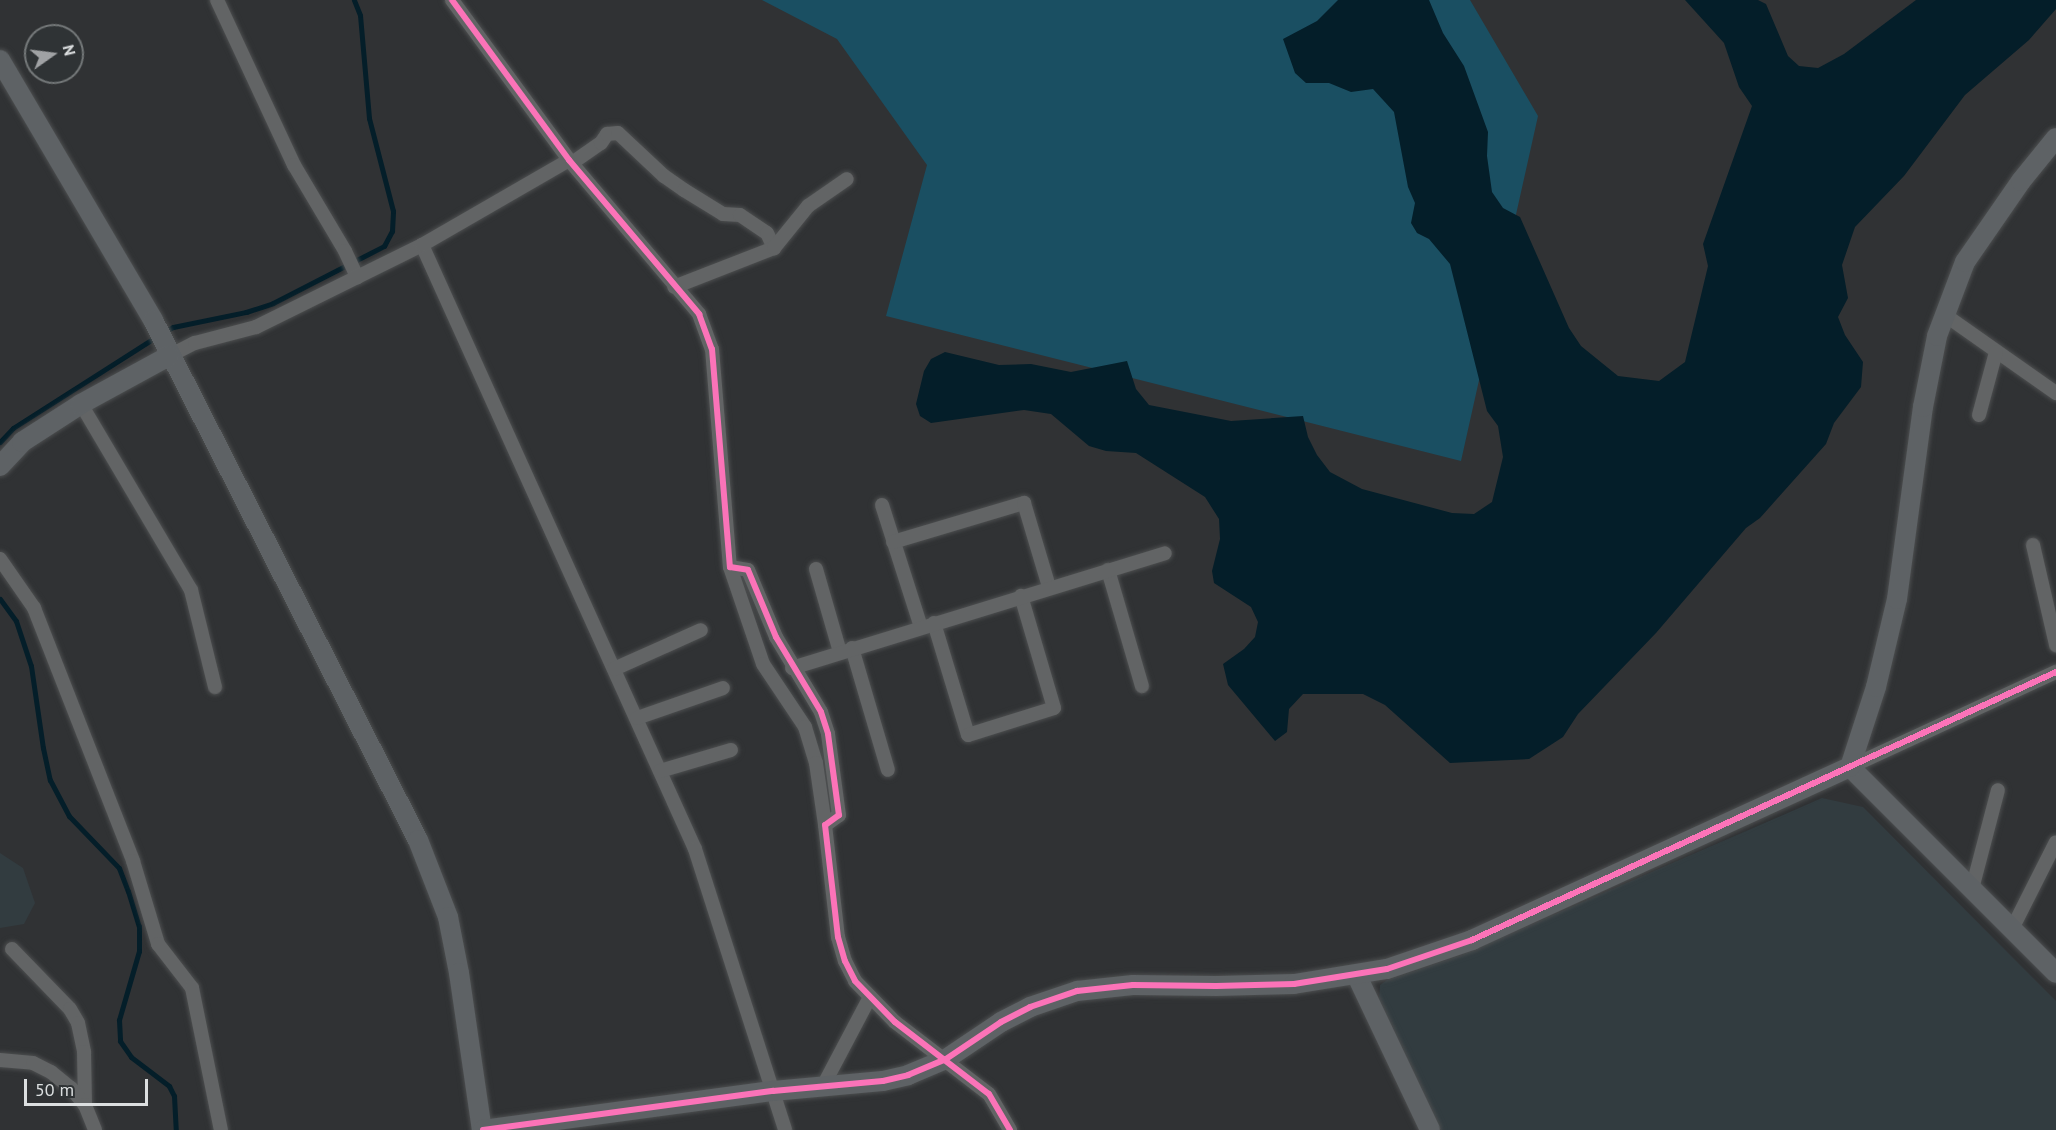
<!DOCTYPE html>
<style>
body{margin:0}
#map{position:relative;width:2056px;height:1130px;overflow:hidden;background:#303234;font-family:"PT Sans",sans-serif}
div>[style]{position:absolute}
.built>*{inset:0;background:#323c40}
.green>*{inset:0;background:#1a4f62}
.water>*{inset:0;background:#041e29}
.stream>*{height:5px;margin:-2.5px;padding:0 2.5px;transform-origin:2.5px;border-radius:2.5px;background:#041e29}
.roads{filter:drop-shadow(0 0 2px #4c4e4f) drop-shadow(0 0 2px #4c4e4f)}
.street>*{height:14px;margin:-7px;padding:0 7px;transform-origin:7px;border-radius:7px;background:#626465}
.secondary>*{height:20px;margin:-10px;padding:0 10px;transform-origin:10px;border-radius:10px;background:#5e6265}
.cycleway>*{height:6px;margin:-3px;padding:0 3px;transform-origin:3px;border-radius:3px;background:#fb73b8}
span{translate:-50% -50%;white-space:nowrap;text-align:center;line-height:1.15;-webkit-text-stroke:6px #2f3335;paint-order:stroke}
.north{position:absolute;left:24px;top:24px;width:60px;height:60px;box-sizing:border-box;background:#2f3335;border:2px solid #747879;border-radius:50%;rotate:76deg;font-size:16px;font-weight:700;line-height:24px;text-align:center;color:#dcdfe0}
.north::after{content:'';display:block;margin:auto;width:21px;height:27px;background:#a0a2a4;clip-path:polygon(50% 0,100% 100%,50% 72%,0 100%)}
.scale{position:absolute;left:24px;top:1079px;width:124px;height:27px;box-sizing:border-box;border:3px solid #dcdfe0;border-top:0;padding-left:8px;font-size:18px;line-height:21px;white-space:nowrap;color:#dcdfe0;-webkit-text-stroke:4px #2f3335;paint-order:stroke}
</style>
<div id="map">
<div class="built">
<div style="clip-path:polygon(1822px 798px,1863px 807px,2056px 1001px,2056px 1130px,1440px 1130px,1379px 1000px,1380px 985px,1387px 980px,1461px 955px)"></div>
<div style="clip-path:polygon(0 853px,23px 868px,35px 903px,24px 924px,0 928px)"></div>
</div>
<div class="green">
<div style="clip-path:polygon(762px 0,1470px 0,1538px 116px,1461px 461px,886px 316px,927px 165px,837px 39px)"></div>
</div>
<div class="water">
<div style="clip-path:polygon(1338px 0,1429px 0,1443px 33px,1464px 66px,1488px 132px,1487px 156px,1492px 192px,1503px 208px,1520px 217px,1569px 328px,1581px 346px,1618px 376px,1659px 381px,1685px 362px,1708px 266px,1703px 244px,1752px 106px,1739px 87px,1724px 43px,1685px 0,1758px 0,1766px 4px,1788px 56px,1799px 66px,1818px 68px,1844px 54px,1916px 0,2056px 0,2056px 9px,2029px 40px,1965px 95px,1904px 176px,1855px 227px,1842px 265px,1848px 298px,1838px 317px,1845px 335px,1863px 362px,1861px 387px,1834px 423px,1826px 444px,1760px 518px,1746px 528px,1656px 633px,1578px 714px,1563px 737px,1529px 759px,1450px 763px,1385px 705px,1363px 694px,1303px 694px,1289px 709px,1287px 732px,1275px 741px,1228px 685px,1223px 664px,1244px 649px,1255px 637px,1258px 622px,1251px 607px,1214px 583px,1212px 571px,1220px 539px,1219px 519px,1205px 497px,1136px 453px,1106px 451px,1089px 446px,1051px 414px,1024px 410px,931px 423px,920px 416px,916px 404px,924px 371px,931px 359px,945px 352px,999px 365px,1031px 364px,1071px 372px,1127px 361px,1136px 389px,1149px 405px,1231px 421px,1303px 416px,1308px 437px,1317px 455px,1330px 472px,1362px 489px,1452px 513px,1474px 514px,1492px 502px,1503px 457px,1498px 426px,1487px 411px,1450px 264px,1429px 239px,1417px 233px,1411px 223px,1415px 203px,1408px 187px,1394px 112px,1373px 89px,1351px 92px,1329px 83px,1306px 83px,1295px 73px,1283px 39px,1317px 21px)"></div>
</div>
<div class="stream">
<div style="left:164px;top:332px;width:10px;rotate:-29deg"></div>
<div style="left:173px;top:327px;width:75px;rotate:-11.6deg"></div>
<div style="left:246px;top:312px;width:28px;rotate:-18deg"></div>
<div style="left:273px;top:303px;width:125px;rotate:-27.2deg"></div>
<div style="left:384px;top:246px;width:17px;rotate:-62deg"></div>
<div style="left:392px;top:231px;width:20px;rotate:-87deg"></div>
<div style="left:393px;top:211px;width:96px;rotate:-104.5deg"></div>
<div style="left:369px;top:118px;width:103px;rotate:-95deg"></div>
<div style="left:360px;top:15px;width:16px;rotate:-112deg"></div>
<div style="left:0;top:442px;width:19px;rotate:-47deg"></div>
<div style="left:13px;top:428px;width:169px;rotate:-32.5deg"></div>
<div style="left:0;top:599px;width:27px;rotate:54deg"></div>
<div style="left:16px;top:621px;width:47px;rotate:71.6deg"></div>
<div style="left:31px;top:666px;width:83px;rotate:81.7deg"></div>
<div style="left:43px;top:748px;width:33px;rotate:78deg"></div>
<div style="left:50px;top:780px;width:41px;rotate:62.2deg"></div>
<div style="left:69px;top:816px;width:72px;rotate:46.1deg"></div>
<div style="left:119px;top:868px;width:25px;rotate:69deg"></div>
<div style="left:128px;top:891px;width:37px;rotate:73deg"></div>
<div style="left:139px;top:926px;width:25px;rotate:90deg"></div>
<div style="left:139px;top:951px;width:72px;rotate:106.2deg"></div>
<div style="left:119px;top:1020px;width:21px;rotate:87deg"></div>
<div style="left:120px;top:1041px;width:19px;rotate:55deg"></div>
<div style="left:131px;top:1057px;width:48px;rotate:37.3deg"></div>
<div style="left:169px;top:1086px;width:11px;rotate:63deg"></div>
<div style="left:174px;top:1096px;width:34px;rotate:87deg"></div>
</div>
<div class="roads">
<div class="street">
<div style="left:217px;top:0;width:182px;rotate:65deg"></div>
<div style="left:294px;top:165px;width:100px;rotate:59.3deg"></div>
<div style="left:345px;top:251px;width:29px;rotate:65deg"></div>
<div style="left:452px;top:0;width:198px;rotate:53.8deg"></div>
<div style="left:569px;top:160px;width:202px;rotate:49.8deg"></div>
<div style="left:699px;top:314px;width:37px;rotate:70deg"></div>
<div style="left:712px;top:349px;width:219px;rotate:85.3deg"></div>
<div style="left:730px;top:567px;width:18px;rotate:9deg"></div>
<div style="left:748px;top:570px;width:73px;rotate:67.3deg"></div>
<div style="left:776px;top:637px;width:87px;rotate:59deg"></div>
<div style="left:821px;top:712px;width:23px;rotate:72deg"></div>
<div style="left:828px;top:734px;width:82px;rotate:82.3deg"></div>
<div style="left:839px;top:815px;width:17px;rotate:144deg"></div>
<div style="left:825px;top:825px;width:113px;rotate:83.4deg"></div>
<div style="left:838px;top:937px;width:25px;rotate:74deg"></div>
<div style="left:845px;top:961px;width:22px;rotate:63deg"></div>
<div style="left:855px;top:981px;width:57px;rotate:45.7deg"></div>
<div style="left:895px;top:1022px;width:118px;rotate:37.5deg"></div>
<div style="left:989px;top:1094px;width:42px;rotate:59.7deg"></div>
<div style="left:572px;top:163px;width:35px;rotate:-35deg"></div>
<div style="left:601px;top:143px;width:11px;rotate:-56deg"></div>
<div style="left:607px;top:134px;width:11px;rotate:-5deg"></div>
<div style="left:618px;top:133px;width:63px;rotate:43.1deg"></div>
<div style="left:664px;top:176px;width:24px;rotate:35deg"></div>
<div style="left:684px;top:190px;width:46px;rotate:31.6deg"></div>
<div style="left:723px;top:214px;width:17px;rotate:3deg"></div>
<div style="left:740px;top:215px;width:32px;rotate:34deg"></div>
<div style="left:767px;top:233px;width:17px;rotate:65deg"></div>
<div style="left:774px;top:248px;width:107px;rotate:158.7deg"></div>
<div style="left:422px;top:245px;width:663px;rotate:65.68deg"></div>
<div style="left:695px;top:849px;width:295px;rotate:72.2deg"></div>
<div style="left:774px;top:248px;width:54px;rotate:-51deg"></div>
<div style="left:808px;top:206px;width:47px;rotate:-34.7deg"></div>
<div style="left:1945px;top:315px;width:136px;rotate:35.1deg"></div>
<div style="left:169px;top:356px;width:29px;rotate:-27deg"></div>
<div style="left:195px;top:343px;width:63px;rotate:-14.7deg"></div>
<div style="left:256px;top:327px;width:185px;rotate:-26.3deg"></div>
<div style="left:422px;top:245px;width:170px;rotate:-30deg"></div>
<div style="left:81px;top:404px;width:216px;rotate:59.4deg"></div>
<div style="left:191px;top:590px;width:100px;rotate:76.1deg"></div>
<div style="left:1979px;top:415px;width:65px;rotate:-74.9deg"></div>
<div style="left:882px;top:505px;width:128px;rotate:72.3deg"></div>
<div style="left:893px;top:542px;width:137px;rotate:-16.6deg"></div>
<div style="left:1024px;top:503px;width:88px;rotate:73.4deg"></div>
<div style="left:2033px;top:545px;width:103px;rotate:77deg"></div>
<div style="left:0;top:559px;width:60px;rotate:55.2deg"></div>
<div style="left:34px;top:608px;width:272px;rotate:68.6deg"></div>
<div style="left:133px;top:861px;width:87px;rotate:73.2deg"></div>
<div style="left:158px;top:944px;width:56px;rotate:52.3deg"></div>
<div style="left:192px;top:988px;width:145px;rotate:78.5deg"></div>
<div style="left:730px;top:567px;width:102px;rotate:71.2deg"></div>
<div style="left:763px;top:664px;width:76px;rotate:56.3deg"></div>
<div style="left:805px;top:727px;width:38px;rotate:73deg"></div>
<div style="left:816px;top:763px;width:63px;rotate:81.7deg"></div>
<div style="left:816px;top:569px;width:86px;rotate:73.9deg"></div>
<div style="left:1108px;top:570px;width:121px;rotate:73.7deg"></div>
<div style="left:934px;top:623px;width:117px;rotate:73.1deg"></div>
<div style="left:968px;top:735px;width:90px;rotate:-17.4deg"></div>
<div style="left:1054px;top:708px;width:117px;rotate:-106.4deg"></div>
<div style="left:852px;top:648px;width:127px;rotate:73.6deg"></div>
<div style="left:792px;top:668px;width:390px;rotate:-17.1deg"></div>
<div style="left:614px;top:669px;width:95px;rotate:-24.1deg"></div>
<div style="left:637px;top:718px;width:91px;rotate:-19.2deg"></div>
<div style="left:1850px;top:767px;width:227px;rotate:-24.8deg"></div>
<div style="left:660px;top:771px;width:74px;rotate:-16.5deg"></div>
<div style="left:1972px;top:889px;width:102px;rotate:-75.3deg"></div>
<div style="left:2012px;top:929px;width:97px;rotate:-63.2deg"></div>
<div style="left:12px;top:949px;width:83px;rotate:46deg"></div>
<div style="left:70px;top:1009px;width:16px;rotate:60deg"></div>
<div style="left:78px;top:1023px;width:30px;rotate:78deg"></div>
<div style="left:84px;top:1052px;width:53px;rotate:88.9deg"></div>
<div style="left:0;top:1060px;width:33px;rotate:5deg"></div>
<div style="left:33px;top:1063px;width:20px;rotate:27deg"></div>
<div style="left:51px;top:1072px;width:26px;rotate:39deg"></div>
<div style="left:71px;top:1088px;width:22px;rotate:51deg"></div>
<div style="left:85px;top:1105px;width:27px;rotate:68deg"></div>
<div style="left:823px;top:1086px;width:101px;rotate:-62.2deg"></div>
</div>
<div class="secondary">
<div style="left:0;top:60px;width:302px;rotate:59.5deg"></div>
<div style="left:153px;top:320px;width:584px;rotate:63deg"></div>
<div style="left:418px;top:840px;width:83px;rotate:68.7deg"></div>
<div style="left:448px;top:917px;width:57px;rotate:78.9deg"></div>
<div style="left:459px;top:973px;width:159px;rotate:81.7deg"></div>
<div style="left:0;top:466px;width:33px;rotate:-47deg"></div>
<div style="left:22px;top:442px;width:70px;rotate:-32.8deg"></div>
<div style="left:81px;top:404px;width:100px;rotate:-28.6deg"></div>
<div style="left:1850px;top:767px;width:291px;rotate:45deg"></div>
<div style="left:1357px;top:976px;width:170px;rotate:64.6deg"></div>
<div style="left:483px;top:1130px;width:293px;rotate:-7.7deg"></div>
<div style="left:773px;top:1091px;width:110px;rotate:-5.2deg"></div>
<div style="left:883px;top:1081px;width:26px;rotate:-13deg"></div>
<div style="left:908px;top:1075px;width:41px;rotate:-22.8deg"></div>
<div style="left:946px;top:1059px;width:66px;rotate:-33.9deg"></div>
<div style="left:1001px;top:1022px;width:33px;rotate:-27deg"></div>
<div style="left:1030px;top:1007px;width:50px;rotate:-18.8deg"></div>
<div style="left:1077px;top:991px;width:56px;rotate:-6.1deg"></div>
<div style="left:1133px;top:985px;width:83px;rotate:0.7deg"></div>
<div style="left:1216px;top:986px;width:78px;rotate:-1.5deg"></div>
<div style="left:1294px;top:984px;width:94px;rotate:-9.2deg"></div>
<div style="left:1387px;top:969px;width:90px;rotate:-18.8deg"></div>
<div style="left:1472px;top:940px;width:416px;rotate:-24.6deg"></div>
<div style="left:1850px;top:767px;width:84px;rotate:-72deg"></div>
<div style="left:1876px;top:687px;width:90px;rotate:-76.6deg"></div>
<div style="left:1897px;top:599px;width:194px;rotate:-82.3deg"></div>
<div style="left:1923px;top:407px;width:72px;rotate:-78.8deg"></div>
<div style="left:1937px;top:336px;width:79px;rotate:-69.3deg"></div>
<div style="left:1965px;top:262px;width:98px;rotate:-55.3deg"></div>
<div style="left:2021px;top:181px;width:55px;rotate:-50.9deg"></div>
</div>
</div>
<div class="cycleway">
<div style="left:452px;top:0;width:198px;rotate:53.8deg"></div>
<div style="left:569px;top:160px;width:202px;rotate:49.8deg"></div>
<div style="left:699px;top:314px;width:37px;rotate:70deg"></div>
<div style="left:712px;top:349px;width:219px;rotate:85.3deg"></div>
<div style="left:730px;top:567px;width:18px;rotate:9deg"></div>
<div style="left:748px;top:570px;width:73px;rotate:67.3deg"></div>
<div style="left:776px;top:637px;width:87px;rotate:59deg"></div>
<div style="left:821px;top:712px;width:23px;rotate:72deg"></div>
<div style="left:828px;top:734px;width:82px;rotate:82.3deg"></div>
<div style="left:839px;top:815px;width:17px;rotate:144deg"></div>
<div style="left:825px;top:825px;width:113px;rotate:83.4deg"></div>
<div style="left:838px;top:937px;width:25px;rotate:74deg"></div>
<div style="left:845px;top:961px;width:22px;rotate:63deg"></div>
<div style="left:855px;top:981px;width:57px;rotate:45.7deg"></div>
<div style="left:895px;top:1022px;width:118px;rotate:37.5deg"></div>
<div style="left:989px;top:1094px;width:42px;rotate:59.7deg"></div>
<div style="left:483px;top:1130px;width:293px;rotate:-7.7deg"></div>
<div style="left:773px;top:1091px;width:110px;rotate:-5.2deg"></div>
<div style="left:883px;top:1081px;width:26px;rotate:-13deg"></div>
<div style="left:908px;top:1075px;width:41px;rotate:-22.8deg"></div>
<div style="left:946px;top:1059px;width:66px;rotate:-33.9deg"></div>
<div style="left:1001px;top:1022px;width:33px;rotate:-27deg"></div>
<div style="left:1030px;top:1007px;width:50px;rotate:-18.8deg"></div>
<div style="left:1077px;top:991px;width:56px;rotate:-6.1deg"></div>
<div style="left:1133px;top:985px;width:83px;rotate:0.7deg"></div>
<div style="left:1216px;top:986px;width:78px;rotate:-1.5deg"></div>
<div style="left:1294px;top:984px;width:94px;rotate:-9.2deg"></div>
<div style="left:1387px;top:969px;width:90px;rotate:-18.8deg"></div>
<div style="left:1472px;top:940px;width:643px;rotate:-24.65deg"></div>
</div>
<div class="north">N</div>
<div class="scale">50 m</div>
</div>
